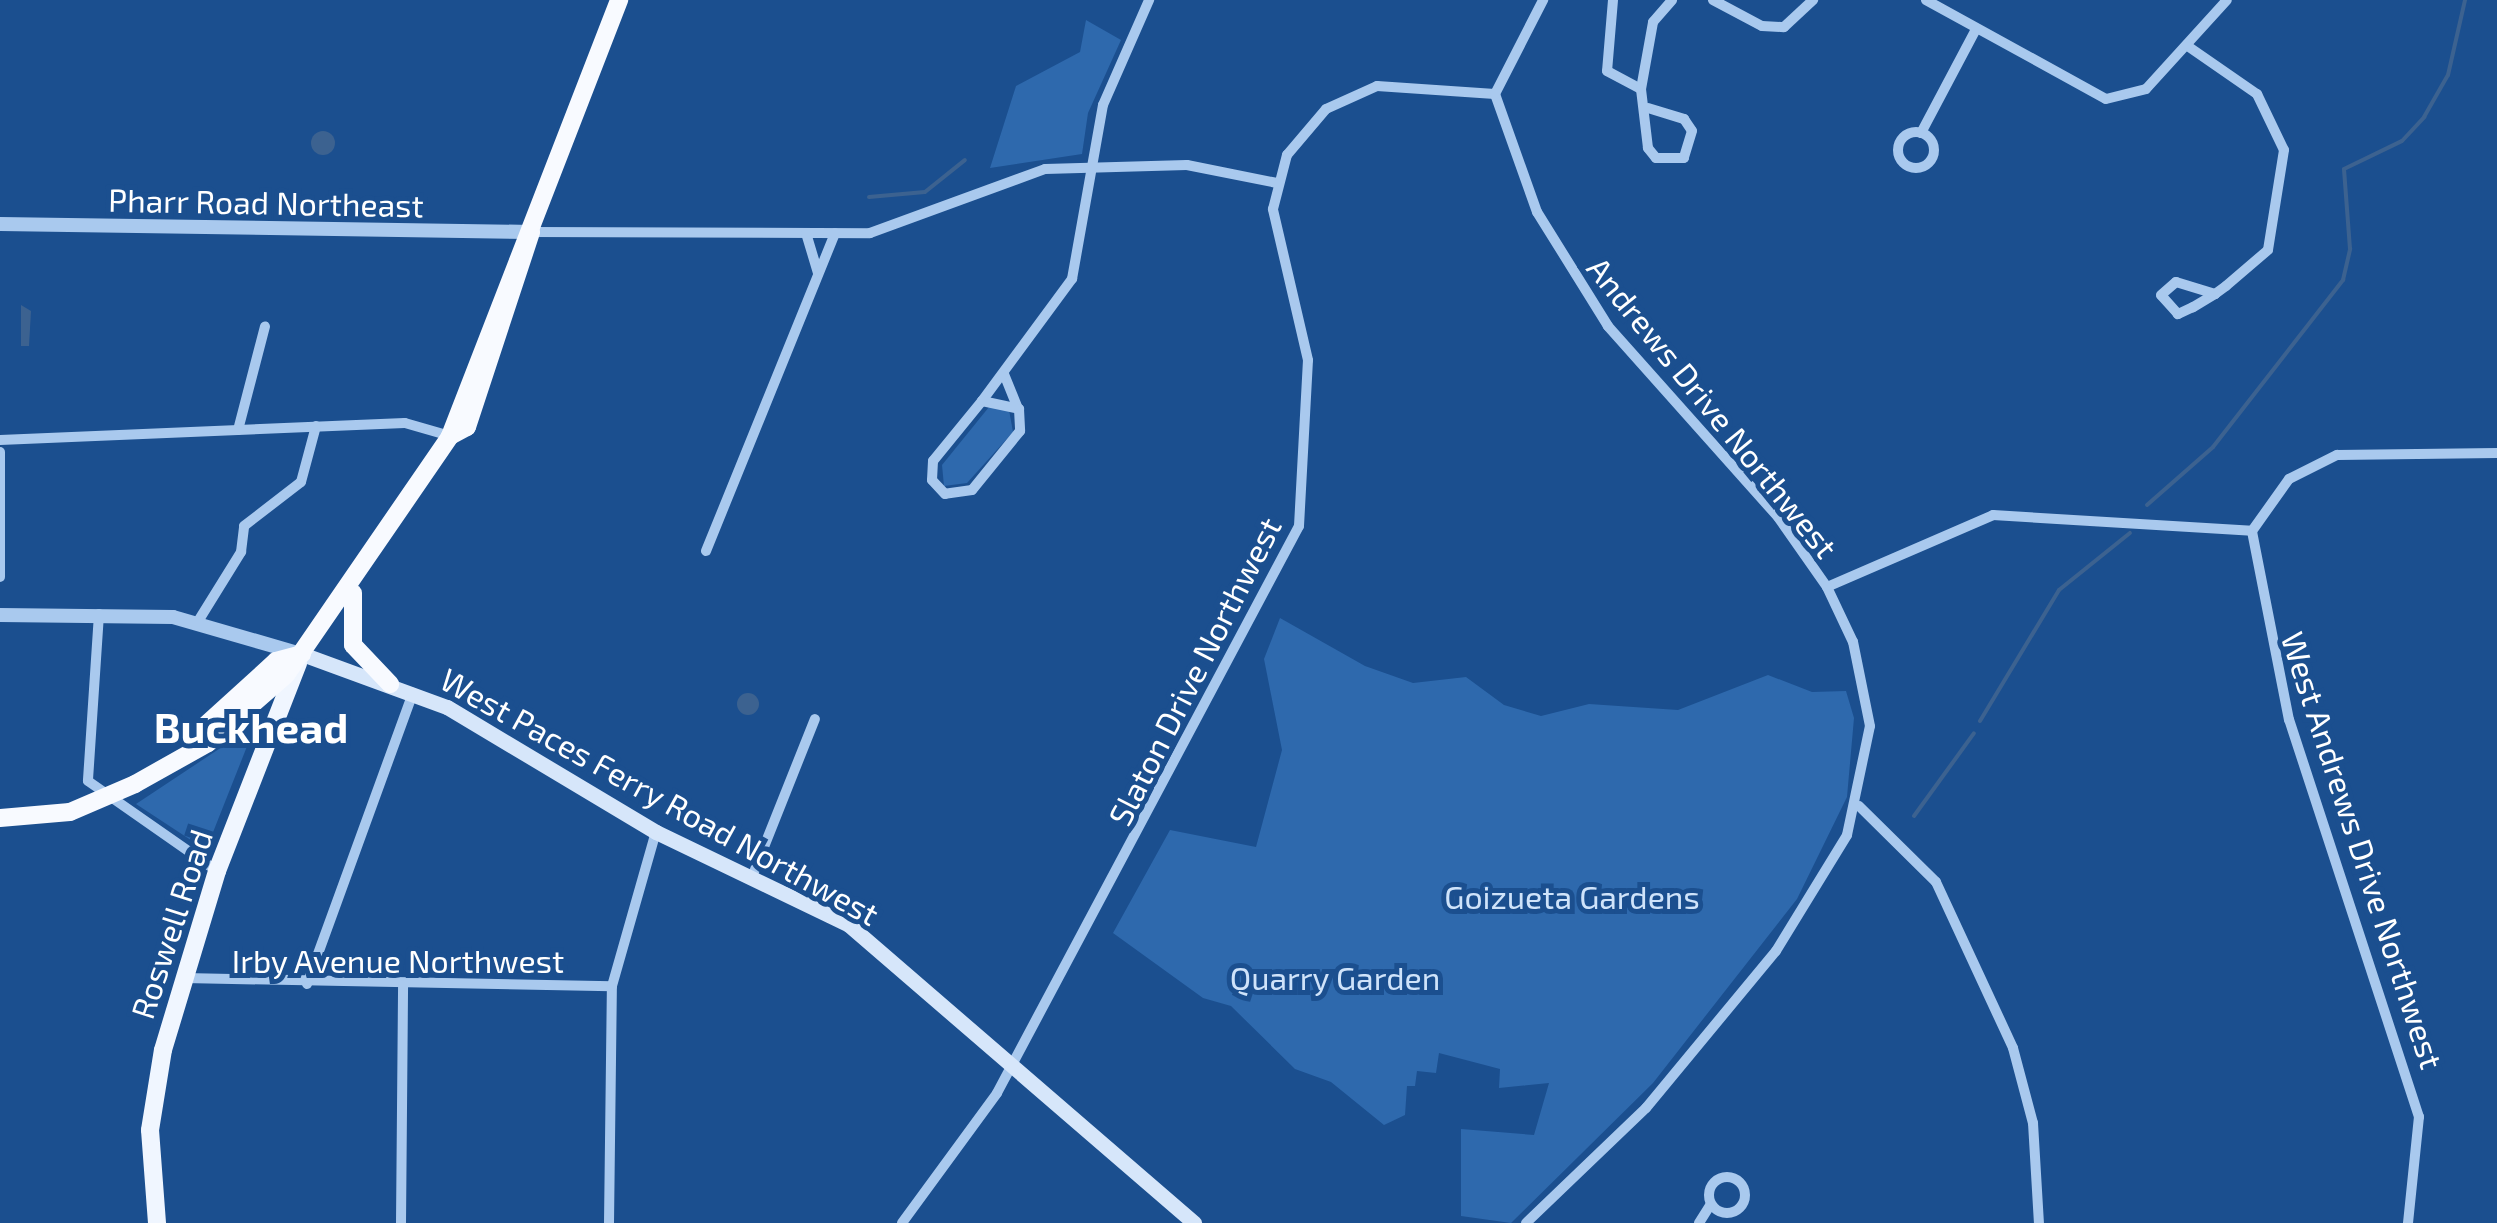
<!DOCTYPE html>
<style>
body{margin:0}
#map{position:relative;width:2497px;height:1223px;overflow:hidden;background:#1b4f8f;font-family:"Exo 2",sans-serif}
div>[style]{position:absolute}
.green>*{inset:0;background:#2e69ad}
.water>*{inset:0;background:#3c6290}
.round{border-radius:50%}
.stream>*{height:4px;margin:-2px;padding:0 2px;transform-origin:2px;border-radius:2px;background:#3c6290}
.minor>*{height:10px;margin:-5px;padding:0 5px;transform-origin:5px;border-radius:5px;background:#a9c9ee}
.minor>.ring{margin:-5px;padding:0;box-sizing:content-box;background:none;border:10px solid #a9c9ee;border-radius:50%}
.tertiary>*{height:14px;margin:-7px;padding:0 7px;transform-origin:7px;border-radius:7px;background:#a9c9ee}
.secondary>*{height:15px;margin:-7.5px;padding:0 7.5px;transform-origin:7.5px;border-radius:7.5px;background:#d6e6fa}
.primary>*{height:18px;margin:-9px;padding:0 9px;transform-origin:9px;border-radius:9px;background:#f0f6ff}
.trunk>*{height:18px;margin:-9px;padding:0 9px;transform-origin:9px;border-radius:9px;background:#f8faff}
span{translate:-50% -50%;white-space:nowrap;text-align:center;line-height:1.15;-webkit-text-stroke:10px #1b4f8f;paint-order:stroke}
.street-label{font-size:32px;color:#fff}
.park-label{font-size:32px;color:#cfe3fa}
.district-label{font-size:42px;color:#fff;font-weight:700}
</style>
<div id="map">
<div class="green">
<div style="clip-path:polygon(1086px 20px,1121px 40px,1088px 113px,1082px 154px,990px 168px,1016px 86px,1080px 52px)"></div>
<div style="clip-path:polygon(989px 407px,1009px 410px,1013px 432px,967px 483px,944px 486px,942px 465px)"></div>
<div style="clip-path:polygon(1280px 618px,1365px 666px,1413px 683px,1466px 677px,1504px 705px,1541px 716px,1589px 704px,1678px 710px,1768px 675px,1812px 692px,1846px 691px,1854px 718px,1847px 797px,1797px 899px,1653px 1083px,1511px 1223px,1461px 1216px,1461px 1129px,1534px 1135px,1549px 1083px,1499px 1088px,1500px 1069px,1439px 1053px,1436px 1073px,1417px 1071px,1415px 1086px,1407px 1086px,1405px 1115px,1384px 1125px,1331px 1082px,1295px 1069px,1231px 1006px,1203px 998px,1113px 933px,1170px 830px,1256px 847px,1282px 750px,1264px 659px)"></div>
<div style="clip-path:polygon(261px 711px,206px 850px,136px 804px,228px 743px)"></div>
</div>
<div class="water">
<div class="round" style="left:311px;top:131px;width:24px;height:24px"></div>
<div style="clip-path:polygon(21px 305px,31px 311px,29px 346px,21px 346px)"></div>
<div class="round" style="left:737px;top:693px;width:22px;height:22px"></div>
</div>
<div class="stream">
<div style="left:869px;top:197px;width:56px;rotate:-5.1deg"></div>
<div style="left:925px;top:192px;width:51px;rotate:-38.7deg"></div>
<div style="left:2147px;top:505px;width:88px;rotate:-41.3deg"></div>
<div style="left:2213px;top:447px;width:212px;rotate:-52.1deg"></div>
<div style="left:2343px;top:280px;width:32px;rotate:-77deg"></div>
<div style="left:2350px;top:249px;width:80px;rotate:-94.3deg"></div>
<div style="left:2344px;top:169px;width:64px;rotate:-25.8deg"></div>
<div style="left:2402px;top:141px;width:33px;rotate:-47deg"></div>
<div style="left:2424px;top:117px;width:48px;rotate:-60.3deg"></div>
<div style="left:2448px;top:75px;width:77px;rotate:-77.2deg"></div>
<div style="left:1980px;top:721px;width:153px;rotate:-58.9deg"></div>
<div style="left:2059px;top:590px;width:91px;rotate:-38.8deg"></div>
<div style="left:1914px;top:816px;width:102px;rotate:-54.1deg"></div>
</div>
<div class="minor">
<div style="left:1613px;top:0;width:71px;rotate:94.8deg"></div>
<div style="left:1607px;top:71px;width:38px;rotate:28deg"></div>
<div style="left:1713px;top:0;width:55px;rotate:28deg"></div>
<div style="left:1762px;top:26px;width:22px;rotate:3deg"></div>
<div style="left:1784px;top:27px;width:40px;rotate:-43deg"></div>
<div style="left:1926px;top:0;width:205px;rotate:28.8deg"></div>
<div style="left:2106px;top:99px;width:41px;rotate:-14deg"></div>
<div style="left:2146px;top:89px;width:120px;rotate:-47.7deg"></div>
<div style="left:2189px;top:47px;width:83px;rotate:34.7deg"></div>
<div style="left:2257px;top:94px;width:62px;rotate:64.3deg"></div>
<div style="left:2284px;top:150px;width:101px;rotate:99.1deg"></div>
<div style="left:2268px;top:250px;width:55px;rotate:139.4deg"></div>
<div style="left:2226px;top:286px;width:14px;rotate:144deg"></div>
<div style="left:2215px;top:294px;width:26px;rotate:149deg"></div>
<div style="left:2193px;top:307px;width:17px;rotate:155deg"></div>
<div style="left:2178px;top:314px;width:25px;rotate:-132deg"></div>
<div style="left:2161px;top:295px;width:20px;rotate:-41deg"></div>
<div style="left:2176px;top:282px;width:41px;rotate:17.1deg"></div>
<div style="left:1648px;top:108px;width:38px;rotate:17deg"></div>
<div style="left:1684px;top:119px;width:14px;rotate:56deg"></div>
<div style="left:1692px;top:131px;width:28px;rotate:107deg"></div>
<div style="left:1684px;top:158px;width:28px;rotate:180deg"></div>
<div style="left:1656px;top:158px;width:13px;rotate:-129deg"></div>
<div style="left:1648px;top:148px;width:59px;rotate:-96.8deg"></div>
<div style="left:1641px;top:89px;width:68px;rotate:-79.8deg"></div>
<div style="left:1653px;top:22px;width:29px;rotate:-49deg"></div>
<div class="ring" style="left:1898px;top:132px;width:26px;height:26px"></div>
<div style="left:1921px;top:133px;width:118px;rotate:-62.1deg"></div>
<div style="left:531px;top:232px;width:339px;rotate:0.2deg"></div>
<div style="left:870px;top:233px;width:186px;rotate:-20.1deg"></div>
<div style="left:1045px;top:169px;width:142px;rotate:-1.6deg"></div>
<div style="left:1187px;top:165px;width:92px;rotate:11.3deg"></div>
<div style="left:806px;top:233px;width:42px;rotate:73.3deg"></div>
<div style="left:1004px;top:374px;width:37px;rotate:68deg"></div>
<div style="left:982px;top:401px;width:152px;rotate:-53.6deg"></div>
<div style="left:1072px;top:279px;width:177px;rotate:-79.9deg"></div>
<div style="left:1103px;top:105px;width:115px;rotate:-66.3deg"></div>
<div style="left:982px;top:401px;width:38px;rotate:12deg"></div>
<div style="left:1019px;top:409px;width:22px;rotate:87deg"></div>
<div style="left:1020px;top:431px;width:76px;rotate:129.1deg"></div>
<div style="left:972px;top:490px;width:27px;rotate:172deg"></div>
<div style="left:945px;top:494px;width:19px;rotate:-133deg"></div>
<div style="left:932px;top:480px;width:19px;rotate:-87deg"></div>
<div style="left:933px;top:461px;width:77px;rotate:-50.8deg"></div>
<div style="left:238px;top:430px;width:107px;rotate:-75.4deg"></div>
<div style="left:0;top:440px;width:405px;rotate:-2.4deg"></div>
<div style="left:405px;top:423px;width:47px;rotate:16.1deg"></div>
<div style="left:0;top:452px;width:125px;rotate:90deg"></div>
<div style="left:706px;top:551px;width:343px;rotate:-67.9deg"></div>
<div style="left:1827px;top:587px;width:181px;rotate:-23.4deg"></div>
<div style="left:1993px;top:515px;width:259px;rotate:3.5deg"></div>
<div style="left:99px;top:614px;width:167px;rotate:93.8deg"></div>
<div style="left:88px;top:781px;width:157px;rotate:34.9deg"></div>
<div style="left:197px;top:623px;width:84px;rotate:-58.2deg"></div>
<div style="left:241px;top:552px;width:26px;rotate:-83deg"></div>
<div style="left:244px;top:526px;width:72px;rotate:-37.7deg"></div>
<div style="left:301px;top:482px;width:58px;rotate:-75deg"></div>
<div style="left:1859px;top:806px;width:108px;rotate:44.6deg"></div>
<div style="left:1936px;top:882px;width:183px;rotate:65.1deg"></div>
<div style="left:2013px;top:1048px;width:78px;rotate:75.1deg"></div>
<div style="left:2033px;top:1123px;width:100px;rotate:86.6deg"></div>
<div style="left:752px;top:877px;width:170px;rotate:-68.3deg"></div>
<div style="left:184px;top:978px;width:428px;rotate:1.1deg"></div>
<div style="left:307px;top:984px;width:310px;rotate:-70deg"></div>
<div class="ring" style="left:1709px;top:1177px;width:26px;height:26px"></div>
<div style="left:401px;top:1223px;width:238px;rotate:-89.5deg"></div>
<div style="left:609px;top:1223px;width:237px;rotate:-89.3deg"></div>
<div style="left:612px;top:986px;width:160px;rotate:-74.1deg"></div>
<div style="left:902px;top:1223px;width:161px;rotate:-53.8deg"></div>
<div style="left:997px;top:1093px;width:642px;rotate:-61.96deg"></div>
<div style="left:1299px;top:526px;width:166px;rotate:-86.9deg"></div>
<div style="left:1308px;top:360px;width:155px;rotate:-103.1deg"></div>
<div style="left:1273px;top:209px;width:56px;rotate:-75.5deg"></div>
<div style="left:1287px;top:155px;width:60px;rotate:-49.7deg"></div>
<div style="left:1326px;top:109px;width:56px;rotate:-24.3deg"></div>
<div style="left:1377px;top:86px;width:118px;rotate:3.9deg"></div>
<div style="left:1526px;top:1223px;width:166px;rotate:-43.8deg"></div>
<div style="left:1646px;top:1108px;width:204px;rotate:-50.4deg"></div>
<div style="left:1776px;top:951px;width:136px;rotate:-58.5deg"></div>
<div style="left:1847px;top:835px;width:111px;rotate:-78.1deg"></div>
<div style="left:1870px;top:726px;width:86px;rotate:-101.4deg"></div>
<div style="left:1853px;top:642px;width:61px;rotate:-115.3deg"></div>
<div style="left:1827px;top:587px;width:85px;rotate:-125deg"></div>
<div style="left:1778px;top:517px;width:256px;rotate:-131.7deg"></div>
<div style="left:1608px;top:326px;width:134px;rotate:-121.9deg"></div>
<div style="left:1537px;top:212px;width:125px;rotate:-109.6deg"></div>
<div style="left:1495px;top:94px;width:106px;rotate:-62.9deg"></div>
<div style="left:1699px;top:1223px;width:22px;rotate:-58deg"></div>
<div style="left:2408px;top:1223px;width:107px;rotate:-84.1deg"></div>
<div style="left:2419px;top:1117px;width:418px;rotate:-108.1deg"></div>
<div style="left:2289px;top:720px;width:193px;rotate:-101.1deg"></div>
<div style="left:2252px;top:531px;width:64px;rotate:-54.6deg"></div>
<div style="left:2289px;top:479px;width:54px;rotate:-26.6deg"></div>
<div style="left:2337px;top:455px;width:160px;rotate:-0.7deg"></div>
</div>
<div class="tertiary">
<div style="left:0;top:224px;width:531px;rotate:0.86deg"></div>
<div style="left:0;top:615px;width:173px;rotate:0.7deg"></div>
<div style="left:173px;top:617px;width:133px;rotate:16.1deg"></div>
</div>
<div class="secondary">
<div style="left:302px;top:654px;width:154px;rotate:20.1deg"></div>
<div style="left:447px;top:707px;width:244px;rotate:30.9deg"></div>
<div style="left:656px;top:832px;width:214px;rotate:25.7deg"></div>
<div style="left:849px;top:925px;width:456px;rotate:40.8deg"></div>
</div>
<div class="primary">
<div style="left:157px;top:1223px;width:93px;rotate:-94.3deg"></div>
<div style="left:150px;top:1130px;width:81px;rotate:-80.8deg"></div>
<div style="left:163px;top:1050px;width:187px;rotate:-73.2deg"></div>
<div style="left:217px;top:871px;width:223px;rotate:-68.7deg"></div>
</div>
<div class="trunk">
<div style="left:450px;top:436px;width:468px;rotate:-68.8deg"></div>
<div style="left:353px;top:593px;width:52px;rotate:90deg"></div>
<div style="left:353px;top:645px;width:54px;rotate:46.5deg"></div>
<div style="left:196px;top:744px;width:11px;rotate:-85deg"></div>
<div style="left:197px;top:733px;width:107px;rotate:-42.3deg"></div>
<div style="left:276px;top:661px;width:27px;rotate:-15deg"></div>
<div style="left:0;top:818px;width:70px;rotate:-4.9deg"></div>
<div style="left:70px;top:812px;width:71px;rotate:-23.3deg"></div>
<div style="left:135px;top:784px;width:84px;rotate:-29.3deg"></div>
<div style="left:208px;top:743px;width:103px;rotate:-41.1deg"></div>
<div style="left:286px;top:675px;width:290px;rotate:-55.5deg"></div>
<div style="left:450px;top:436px;width:19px;rotate:-28deg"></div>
<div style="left:467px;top:427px;width:205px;rotate:-71.8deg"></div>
</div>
<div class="street-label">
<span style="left:266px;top:202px;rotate:1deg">Pharr Road Northeast</span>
<span style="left:1713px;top:407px;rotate:51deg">Andrews Drive Northwest</span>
<span style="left:1194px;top:671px;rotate:-63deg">Slaton Drive Northwest</span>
<span style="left:660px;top:796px;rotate:29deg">West Paces Ferry Road Northwest</span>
<span style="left:2363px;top:850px;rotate:72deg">West Andrews Drive Northwest</span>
<span style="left:171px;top:924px;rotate:-72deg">Roswell Road</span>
<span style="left:398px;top:960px">Irby Avenue Northwest</span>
</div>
<div class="park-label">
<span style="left:1572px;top:896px">Goizueta Gardens</span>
<span style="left:1335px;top:977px">Quarry Garden</span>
</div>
<div class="district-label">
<span style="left:251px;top:726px">Buckhead</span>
</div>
</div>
